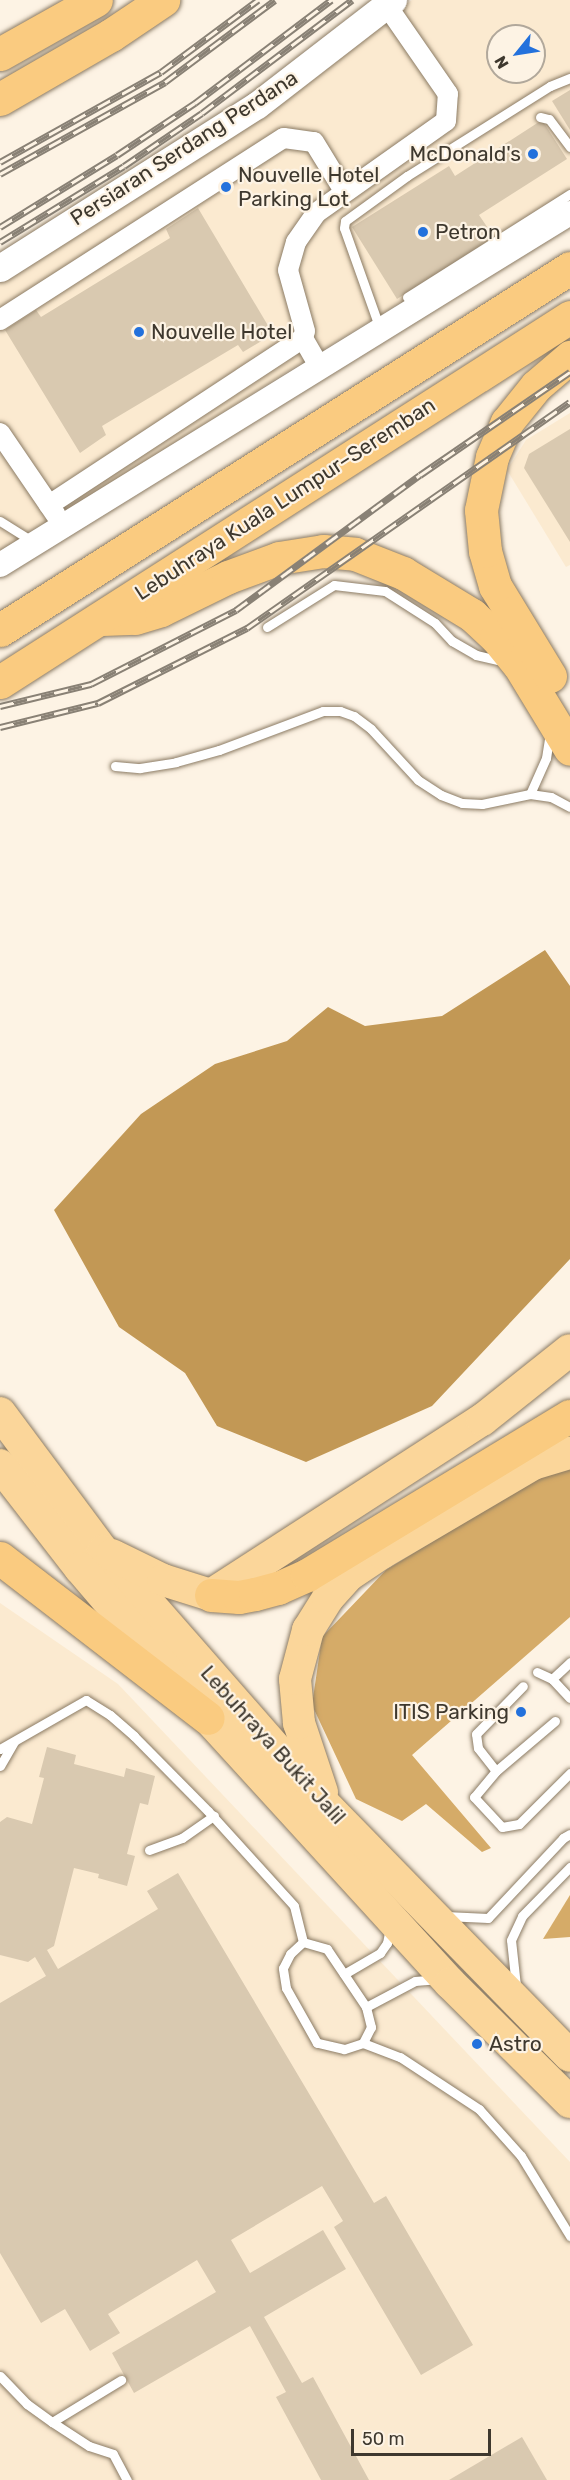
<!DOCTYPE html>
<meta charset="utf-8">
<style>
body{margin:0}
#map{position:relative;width:570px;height:2480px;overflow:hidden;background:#fdf3e4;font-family:Rubik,sans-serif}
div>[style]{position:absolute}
.built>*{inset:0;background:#fbead0}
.forest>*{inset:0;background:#d5ab68}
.water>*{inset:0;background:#c29855}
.building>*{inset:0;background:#d9c9b0}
.roads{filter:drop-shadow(0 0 2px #8b7b64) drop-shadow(0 0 2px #8b7b64)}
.service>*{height:9px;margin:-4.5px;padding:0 4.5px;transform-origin:4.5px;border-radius:4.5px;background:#fff}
.minor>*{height:20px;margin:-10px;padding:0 10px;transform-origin:10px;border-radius:10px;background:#fff}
.tertiary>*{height:24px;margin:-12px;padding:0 12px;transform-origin:12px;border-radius:12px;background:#fff}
.secondary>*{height:27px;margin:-13.5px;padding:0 13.5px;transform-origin:13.5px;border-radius:13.5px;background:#fff}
.trunk>*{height:32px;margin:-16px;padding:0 16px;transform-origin:16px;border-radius:16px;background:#fbd69a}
.motorway>*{height:33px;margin:-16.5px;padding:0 16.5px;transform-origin:16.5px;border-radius:16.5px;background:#facb80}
.rail>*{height:7px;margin-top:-3.5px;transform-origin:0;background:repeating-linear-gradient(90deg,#fdf3e4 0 14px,#898175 0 28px);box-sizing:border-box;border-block:2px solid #898175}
.dots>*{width:16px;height:16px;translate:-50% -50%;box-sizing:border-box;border:3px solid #fdf3e4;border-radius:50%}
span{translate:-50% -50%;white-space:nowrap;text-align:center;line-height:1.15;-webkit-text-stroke:4.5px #fdf3e4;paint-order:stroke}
.street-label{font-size:21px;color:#3e382e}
.poi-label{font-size:21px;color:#3e382e}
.right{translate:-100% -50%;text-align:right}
.left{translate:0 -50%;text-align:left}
.north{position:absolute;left:486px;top:24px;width:60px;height:60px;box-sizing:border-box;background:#fdf3e4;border:2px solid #b1a89b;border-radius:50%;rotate:240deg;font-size:16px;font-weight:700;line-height:24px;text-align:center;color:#3e382e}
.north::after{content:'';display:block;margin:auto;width:21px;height:27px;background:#2371dc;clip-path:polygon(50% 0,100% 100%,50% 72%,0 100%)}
.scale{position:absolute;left:351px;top:2429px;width:140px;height:27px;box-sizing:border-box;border:3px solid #3e382e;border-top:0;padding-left:8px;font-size:18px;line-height:21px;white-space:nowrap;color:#3e382e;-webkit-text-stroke:4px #fdf3e4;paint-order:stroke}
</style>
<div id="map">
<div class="built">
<div style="clip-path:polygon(evenodd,412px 0,570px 0,570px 199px,298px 365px,0 553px,0 283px,412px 0,498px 36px,534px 36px,534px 72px,498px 72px,498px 36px)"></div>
<div style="clip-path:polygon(570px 413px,570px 565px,566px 567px,507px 470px,526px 440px)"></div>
<div style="clip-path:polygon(0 1603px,118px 1684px,570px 2162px,570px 2480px,0 2480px)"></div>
</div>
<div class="forest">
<div style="clip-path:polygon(558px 1465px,570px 1466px,570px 1617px,412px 1755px,491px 1848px,482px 1852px,426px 1804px,402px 1821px,356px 1799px,312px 1705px,322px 1637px,386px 1570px)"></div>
<div style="clip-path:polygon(570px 1895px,570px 1937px,543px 1939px)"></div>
</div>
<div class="water">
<div style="clip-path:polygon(545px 950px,570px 986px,570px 1259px,432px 1406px,306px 1462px,217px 1426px,185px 1373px,119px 1327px,54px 1210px,141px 1114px,215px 1064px,287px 1041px,328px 1007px,365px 1026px,442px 1016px)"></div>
</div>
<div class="building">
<div style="clip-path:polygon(570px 90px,570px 130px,552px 101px)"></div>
<div style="clip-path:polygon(542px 120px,567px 159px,479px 215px,494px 237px,397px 299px,352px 227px,449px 166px,455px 176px)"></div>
<div style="clip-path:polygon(198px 208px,273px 334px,243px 352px,238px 345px,102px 426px,106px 435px,80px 453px,5px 330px,36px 310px,41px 317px,170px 238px,166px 229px)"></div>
<div style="clip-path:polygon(570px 429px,570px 542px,524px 468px,529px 454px)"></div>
<div style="clip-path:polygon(47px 1747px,76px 1755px,74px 1764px,124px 1777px,126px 1768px,155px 1776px,148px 1805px,140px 1803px,127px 1854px,135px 1856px,127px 1886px,98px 1878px,99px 1874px,74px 1868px,54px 1946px,47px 1950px,58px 1969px,158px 1909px,147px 1891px,178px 1873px,374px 2203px,386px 2196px,473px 2345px,421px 2375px,334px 2227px,343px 2221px,322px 2186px,231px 2240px,250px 2273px,323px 2230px,346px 2269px,264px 2317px,302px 2383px,313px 2377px,369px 2480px,321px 2480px,276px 2397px,286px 2392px,250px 2326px,134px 2393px,112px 2353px,216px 2292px,197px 2260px,108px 2314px,120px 2333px,90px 2351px,65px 2309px,41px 2323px,0 2253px,0 2003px,46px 1976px,35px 1957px,28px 1962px,0 1955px,0 1822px,7px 1817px,32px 1824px,44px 1778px,39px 1777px)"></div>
<div style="clip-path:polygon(522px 2437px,547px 2480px,449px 2480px)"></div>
</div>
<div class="roads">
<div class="service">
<div style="left:540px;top:117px;width:9px;rotate:13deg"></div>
<div style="left:549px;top:119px;width:35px;rotate:53deg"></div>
<div style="left:407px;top:297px;width:193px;rotate:-32.3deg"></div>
<div style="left:380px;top:329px;width:107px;rotate:-109.6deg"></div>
<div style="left:344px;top:228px;width:7px;rotate:-82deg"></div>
<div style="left:345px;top:221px;width:77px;rotate:-36deg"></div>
<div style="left:407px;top:176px;width:169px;rotate:-32.2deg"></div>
<div style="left:550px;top:86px;width:22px;rotate:-22deg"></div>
<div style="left:0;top:521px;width:40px;rotate:32deg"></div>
<div style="left:267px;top:627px;width:79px;rotate:-32.1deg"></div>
<div style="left:334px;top:585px;width:51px;rotate:6.7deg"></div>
<div style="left:385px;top:591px;width:59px;rotate:32.6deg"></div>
<div style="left:435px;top:623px;width:25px;rotate:47deg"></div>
<div style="left:452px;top:641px;width:28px;rotate:30deg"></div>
<div style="left:476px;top:655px;width:27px;rotate:13deg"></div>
<div style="left:115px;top:766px;width:25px;rotate:5deg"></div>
<div style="left:140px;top:768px;width:36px;rotate:-9deg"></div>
<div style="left:176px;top:762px;width:45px;rotate:-15.6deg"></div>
<div style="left:219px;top:750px;width:111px;rotate:-20.6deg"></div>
<div style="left:323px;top:711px;width:17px"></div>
<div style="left:340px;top:711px;width:15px;rotate:20deg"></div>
<div style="left:354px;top:716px;width:21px;rotate:37deg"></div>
<div style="left:371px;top:729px;width:69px;rotate:47.3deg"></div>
<div style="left:418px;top:780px;width:27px;rotate:33deg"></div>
<div style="left:441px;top:795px;width:22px;rotate:21deg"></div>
<div style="left:462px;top:803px;width:20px;rotate:3deg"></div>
<div style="left:482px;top:804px;width:49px;rotate:-11.8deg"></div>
<div style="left:530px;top:794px;width:21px;rotate:8deg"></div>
<div style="left:551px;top:797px;width:21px;rotate:28deg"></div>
<div style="left:530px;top:794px;width:39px;rotate:-66deg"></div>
<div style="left:546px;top:758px;width:24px;rotate:-81deg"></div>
<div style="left:537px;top:1672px;width:17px;rotate:25deg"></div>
<div style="left:552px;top:1679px;width:26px;rotate:47deg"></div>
<div style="left:552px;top:1679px;width:25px;rotate:-43deg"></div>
<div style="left:555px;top:1721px;width:77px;rotate:139.7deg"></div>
<div style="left:496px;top:1771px;width:34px;rotate:130deg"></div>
<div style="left:474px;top:1797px;width:41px;rotate:47deg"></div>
<div style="left:502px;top:1827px;width:17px;rotate:-10deg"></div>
<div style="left:519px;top:1824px;width:72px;rotate:-45deg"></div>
<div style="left:0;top:1749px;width:99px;rotate:-29.7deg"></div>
<div style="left:86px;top:1700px;width:28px;rotate:32deg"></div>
<div style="left:110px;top:1715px;width:32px;rotate:41deg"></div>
<div style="left:134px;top:1736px;width:105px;rotate:45.4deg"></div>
<div style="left:208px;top:1811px;width:128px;rotate:47.8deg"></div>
<div style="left:294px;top:1906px;width:37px;rotate:76deg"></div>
<div style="left:0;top:1766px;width:28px;rotate:-60deg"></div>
<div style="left:496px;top:1771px;width:29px;rotate:-128deg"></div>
<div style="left:478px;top:1748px;width:14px;rotate:-98deg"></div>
<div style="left:476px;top:1734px;width:67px;rotate:-45.6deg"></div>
<div style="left:149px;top:1850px;width:35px;rotate:-20deg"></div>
<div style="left:182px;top:1838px;width:39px;rotate:-35deg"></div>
<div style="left:445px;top:1916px;width:43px;rotate:2.7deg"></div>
<div style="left:488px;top:1918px;width:110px;rotate:-46.8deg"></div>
<div style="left:563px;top:1838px;width:8px;rotate:-30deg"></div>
<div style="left:303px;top:1942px;width:25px;rotate:16deg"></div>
<div style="left:327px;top:1949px;width:70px;rotate:56.1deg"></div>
<div style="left:366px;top:2007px;width:21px;rotate:76deg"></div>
<div style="left:371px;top:2027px;width:18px;rotate:117deg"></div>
<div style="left:363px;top:2043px;width:20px;rotate:162deg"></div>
<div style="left:344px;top:2049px;width:28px;rotate:-167deg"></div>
<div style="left:317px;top:2043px;width:63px;rotate:-119.4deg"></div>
<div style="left:286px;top:1988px;width:20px;rotate:-99deg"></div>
<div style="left:283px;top:1968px;width:16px;rotate:-63deg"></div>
<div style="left:290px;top:1954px;width:18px;rotate:-43deg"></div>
<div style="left:344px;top:1974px;width:42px;rotate:-30.3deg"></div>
<div style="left:380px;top:1953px;width:12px;rotate:-55deg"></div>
<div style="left:387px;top:1943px;width:16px;rotate:-79deg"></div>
<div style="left:516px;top:1986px;width:46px;rotate:-96.2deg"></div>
<div style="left:511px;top:1940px;width:26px;rotate:-65deg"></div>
<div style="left:522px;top:1916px;width:69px;rotate:-45.6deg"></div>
<div style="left:366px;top:2007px;width:55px;rotate:-28deg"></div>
<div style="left:415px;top:1981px;width:21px;rotate:-5deg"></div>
<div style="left:363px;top:2043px;width:40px;rotate:21deg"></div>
<div style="left:400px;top:2057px;width:95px;rotate:33.4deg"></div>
<div style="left:479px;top:2109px;width:63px;rotate:48.2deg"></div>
<div style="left:521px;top:2156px;width:94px;rotate:58.5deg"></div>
<div style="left:0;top:2376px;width:39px;rotate:46deg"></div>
<div style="left:27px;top:2404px;width:31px;rotate:36deg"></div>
<div style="left:52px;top:2422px;width:44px;rotate:33deg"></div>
<div style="left:89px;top:2446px;width:25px;rotate:18deg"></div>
<div style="left:113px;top:2454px;width:30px;rotate:62deg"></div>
<div style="left:52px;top:2422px;width:81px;rotate:-31.3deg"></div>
</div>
<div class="minor">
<div style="left:0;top:320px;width:337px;rotate:-32.7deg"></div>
<div style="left:284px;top:138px;width:30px;rotate:8deg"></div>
<div style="left:314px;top:142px;width:57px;rotate:58.5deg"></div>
<div style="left:319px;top:366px;width:32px;rotate:-120deg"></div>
<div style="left:303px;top:338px;width:7px;rotate:-74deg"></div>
<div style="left:305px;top:331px;width:63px;rotate:-105.6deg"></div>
<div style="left:288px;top:270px;width:29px;rotate:-74deg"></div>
<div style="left:296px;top:242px;width:35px;rotate:-55deg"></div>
<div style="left:316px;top:213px;width:159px;rotate:-35.3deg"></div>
<div style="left:446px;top:121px;width:27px;rotate:-86deg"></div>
<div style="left:448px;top:94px;width:107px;rotate:-124.7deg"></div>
<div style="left:0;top:433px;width:99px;rotate:55.7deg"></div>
<div style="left:49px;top:505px;width:304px;rotate:-33.3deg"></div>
</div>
<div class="tertiary">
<div style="left:0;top:565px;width:670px;rotate:-31.7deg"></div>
</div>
<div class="secondary">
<div style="left:0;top:268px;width:304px;rotate:-32.4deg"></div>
<div style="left:257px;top:105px;width:172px;rotate:-37.7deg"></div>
</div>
<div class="trunk">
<div style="left:0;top:1413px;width:172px;rotate:53.3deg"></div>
<div style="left:103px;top:1551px;width:346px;rotate:48.8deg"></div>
<div style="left:331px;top:1811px;width:342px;rotate:45.7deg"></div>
<div style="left:0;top:1465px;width:130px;rotate:52.2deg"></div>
<div style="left:80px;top:1568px;width:197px;rotate:49.5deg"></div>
<div style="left:208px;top:1718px;width:359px;rotate:47.6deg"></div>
<div style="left:450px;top:1983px;width:169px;rotate:44.8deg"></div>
<div style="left:112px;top:1555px;width:57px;rotate:26.1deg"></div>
<div style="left:163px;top:1580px;width:50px;rotate:17.4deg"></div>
<div style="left:211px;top:1595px;width:323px;rotate:-32.9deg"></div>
<div style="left:482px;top:1420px;width:112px;rotate:-38.5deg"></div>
<div style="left:322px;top:1792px;width:73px;rotate:-108.4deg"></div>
<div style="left:299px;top:1723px;width:44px;rotate:-95.2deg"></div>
<div style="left:295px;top:1679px;width:51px;rotate:-75.1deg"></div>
<div style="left:308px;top:1630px;width:38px;rotate:-58deg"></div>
<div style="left:328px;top:1598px;width:31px;rotate:-48deg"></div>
<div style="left:349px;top:1575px;width:40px;rotate:-34deg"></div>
<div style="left:382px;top:1553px;width:175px;rotate:-30.5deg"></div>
<div style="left:533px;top:1464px;width:39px;rotate:-17deg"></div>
</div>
<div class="motorway">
<div style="left:0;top:54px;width:110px;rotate:-29.4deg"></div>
<div style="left:0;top:99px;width:128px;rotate:-30deg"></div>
<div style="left:111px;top:35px;width:63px;rotate:-33.9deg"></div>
<div style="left:102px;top:619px;width:33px;rotate:-2deg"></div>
<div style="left:135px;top:618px;width:27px;rotate:-17deg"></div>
<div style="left:161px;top:610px;width:75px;rotate:-26.2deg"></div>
<div style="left:228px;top:577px;width:54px;rotate:-20.4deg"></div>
<div style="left:279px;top:558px;width:45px;rotate:-9deg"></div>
<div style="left:323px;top:551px;width:32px;rotate:5deg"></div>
<div style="left:355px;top:554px;width:52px;rotate:21.6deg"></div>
<div style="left:403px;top:573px;width:81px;rotate:31.3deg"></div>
<div style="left:472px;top:615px;width:33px;rotate:43deg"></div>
<div style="left:496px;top:637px;width:36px;rotate:51deg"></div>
<div style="left:519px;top:665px;width:98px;rotate:58.7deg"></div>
<div style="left:0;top:630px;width:675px;rotate:-32.42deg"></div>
<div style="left:550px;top:676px;width:105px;rotate:-121.4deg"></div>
<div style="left:495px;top:586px;width:36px;rotate:-106deg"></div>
<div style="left:485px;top:551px;width:41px;rotate:-95.6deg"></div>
<div style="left:481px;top:510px;width:54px;rotate:-78.3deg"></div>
<div style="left:492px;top:457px;width:38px;rotate:-67deg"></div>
<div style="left:507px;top:422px;width:46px;rotate:-51.1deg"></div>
<div style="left:536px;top:386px;width:45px;rotate:-40.5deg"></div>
<div style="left:0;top:682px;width:677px;rotate:-32.63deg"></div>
<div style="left:0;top:1558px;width:262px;rotate:37.6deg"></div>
<div style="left:211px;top:1595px;width:28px;rotate:4deg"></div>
<div style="left:239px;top:1597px;width:16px;rotate:-11deg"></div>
<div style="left:255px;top:1594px;width:24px;rotate:-15deg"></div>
<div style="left:278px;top:1588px;width:32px;rotate:-24deg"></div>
<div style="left:307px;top:1575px;width:307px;rotate:-31.2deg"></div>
</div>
</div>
<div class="rail">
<div style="left:0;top:162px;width:184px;rotate:-29.2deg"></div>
<div style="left:161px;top:72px;width:121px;rotate:-36.6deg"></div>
<div style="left:0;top:174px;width:189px;rotate:-29.1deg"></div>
<div style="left:165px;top:82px;width:137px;rotate:-36.7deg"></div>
<div style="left:0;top:227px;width:137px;rotate:-31.6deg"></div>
<div style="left:117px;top:155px;width:94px;rotate:-33.7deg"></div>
<div style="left:195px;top:103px;width:171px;rotate:-37.1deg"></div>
<div style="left:0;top:242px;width:145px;rotate:-31.5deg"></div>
<div style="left:124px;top:166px;width:94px;rotate:-34.2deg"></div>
<div style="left:202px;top:113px;width:188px;rotate:-37deg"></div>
<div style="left:0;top:706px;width:94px;rotate:-13.6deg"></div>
<div style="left:91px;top:684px;width:163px;rotate:-27deg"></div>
<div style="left:236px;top:610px;width:228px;rotate:-36.3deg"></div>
<div style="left:420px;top:475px;width:182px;rotate:-34.5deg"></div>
<div style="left:0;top:727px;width:101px;rotate:-13.8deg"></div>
<div style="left:98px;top:703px;width:167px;rotate:-26.7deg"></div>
<div style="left:247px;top:628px;width:394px;rotate:-35deg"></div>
</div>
<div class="dots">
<div style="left:533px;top:154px;background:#2371dc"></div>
<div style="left:226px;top:187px;background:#2371dc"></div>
<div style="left:423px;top:232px;background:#2371dc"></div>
<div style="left:139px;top:332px;background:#2371dc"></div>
<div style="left:521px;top:1712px;background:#2371dc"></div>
<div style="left:477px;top:2044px;background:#2371dc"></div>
</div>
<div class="street-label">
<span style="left:184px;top:148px;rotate:-33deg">Persiaran Serdang Perdana</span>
<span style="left:285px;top:499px;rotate:-33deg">Lebuhraya Kuala Lumpur–Seremban</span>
<span style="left:273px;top:1745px;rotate:48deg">Lebuhraya Bukit Jalil</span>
</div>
<div class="poi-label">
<span class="right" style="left:521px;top:154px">McDonald's</span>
<span class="left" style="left:238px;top:187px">Nouvelle Hotel<br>Parking Lot</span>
<span class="left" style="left:435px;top:232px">Petron</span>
<span class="left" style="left:151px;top:332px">Nouvelle Hotel</span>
<span class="right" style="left:509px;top:1712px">ITIS Parking</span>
<span class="left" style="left:489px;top:2044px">Astro</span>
</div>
<div class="north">N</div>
<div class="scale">50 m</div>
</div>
